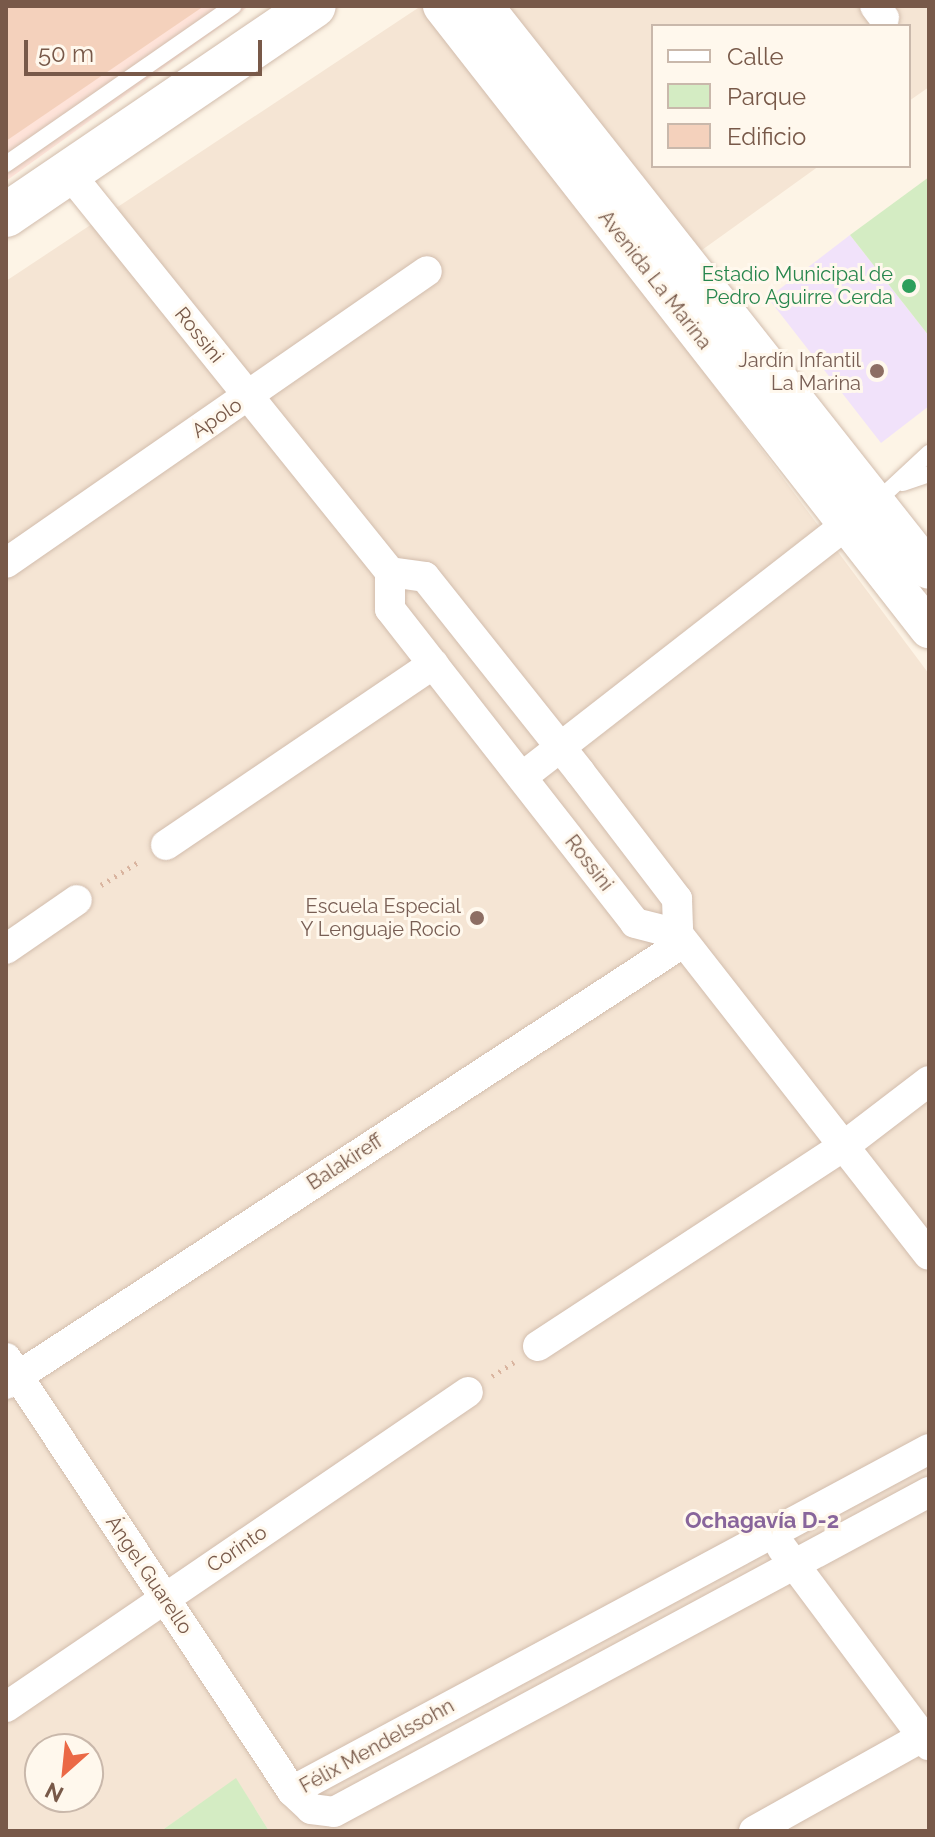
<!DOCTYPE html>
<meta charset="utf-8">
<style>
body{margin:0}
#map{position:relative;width:935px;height:1837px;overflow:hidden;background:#fdf4e6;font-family:Raleway,sans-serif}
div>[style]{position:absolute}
.residential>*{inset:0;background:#f5e5d4}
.commercial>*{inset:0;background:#fee3d9}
.education>*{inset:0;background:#f1e2fa}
.green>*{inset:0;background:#d4ecc3}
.building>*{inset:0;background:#f4d1bc}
.path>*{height:5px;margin-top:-2.5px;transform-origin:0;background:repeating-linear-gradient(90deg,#d9b49f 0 2px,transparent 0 8px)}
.roads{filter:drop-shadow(0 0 2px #d2bdad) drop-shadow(0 0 2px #d2bdad)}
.service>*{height:16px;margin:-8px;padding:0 8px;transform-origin:8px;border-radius:8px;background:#fff}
.minor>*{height:30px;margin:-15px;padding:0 15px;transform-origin:15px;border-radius:15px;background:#fff}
.tertiary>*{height:38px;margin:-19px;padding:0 19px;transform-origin:19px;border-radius:19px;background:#fff}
.secondary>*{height:44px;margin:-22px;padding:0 22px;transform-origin:22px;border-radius:22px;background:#fff}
.dots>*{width:22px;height:22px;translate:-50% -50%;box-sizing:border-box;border:4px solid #fff8ed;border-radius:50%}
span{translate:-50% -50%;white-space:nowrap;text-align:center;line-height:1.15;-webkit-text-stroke:6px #fff8ed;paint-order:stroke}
.leisure-label{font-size:20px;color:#27864d}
.right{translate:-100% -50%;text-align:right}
.street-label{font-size:20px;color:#785949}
.education-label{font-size:20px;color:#785e54}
.neighbourhood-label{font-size:22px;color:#88659b;font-weight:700}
.frame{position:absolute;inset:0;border:8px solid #785949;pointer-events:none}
.legend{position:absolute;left:651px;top:24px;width:260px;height:144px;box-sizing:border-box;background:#fff8ed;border:2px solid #c9b8ab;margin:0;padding:10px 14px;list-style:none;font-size:24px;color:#785949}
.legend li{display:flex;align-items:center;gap:16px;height:40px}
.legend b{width:40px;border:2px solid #c9b8ab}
.north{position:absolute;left:24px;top:1733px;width:80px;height:80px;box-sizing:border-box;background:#fff8ed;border:2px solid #c9b8ab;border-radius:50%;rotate:207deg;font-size:22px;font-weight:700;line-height:32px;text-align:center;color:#785949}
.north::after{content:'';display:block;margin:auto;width:28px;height:36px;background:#eb6946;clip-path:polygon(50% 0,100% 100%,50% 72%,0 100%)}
.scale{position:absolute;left:24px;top:40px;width:238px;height:36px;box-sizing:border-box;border:4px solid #785949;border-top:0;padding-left:10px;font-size:24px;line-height:28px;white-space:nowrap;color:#785949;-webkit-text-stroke:6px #fff8ed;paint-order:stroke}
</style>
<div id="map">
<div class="residential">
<div style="clip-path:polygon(evenodd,421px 6px,431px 6px,929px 674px,929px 1831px,269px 1831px,236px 1779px,161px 1831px,6px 1831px,6px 281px,421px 6px,40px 1749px,88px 1749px,88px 1797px,40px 1797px,40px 1749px)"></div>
<div style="clip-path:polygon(505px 6px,929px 6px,929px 87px,909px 101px,909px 26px,653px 26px,653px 166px,819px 166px,695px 255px)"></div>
</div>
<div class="commercial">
<div style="clip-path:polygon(6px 6px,249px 6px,6px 181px)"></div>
</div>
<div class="education">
<div style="clip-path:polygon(850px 235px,929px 336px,929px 406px,881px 443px,768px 298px)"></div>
</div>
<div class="green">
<div style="clip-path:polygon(929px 177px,929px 336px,850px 235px)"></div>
<div style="clip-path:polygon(236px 1778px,269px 1831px,161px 1831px)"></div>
</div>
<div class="building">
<div style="clip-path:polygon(6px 6px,204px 6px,6px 141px)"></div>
</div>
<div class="path">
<div style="left:101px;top:885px;width:46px;rotate:-31.6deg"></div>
<div style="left:492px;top:1376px;width:26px;rotate:-32deg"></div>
</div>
<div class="roads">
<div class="service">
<div style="left:6px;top:164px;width:277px;rotate:-34.8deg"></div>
<div style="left:903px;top:483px;width:28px;rotate:-19deg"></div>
<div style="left:875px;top:503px;width:74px;rotate:-42.8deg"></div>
</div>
<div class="minor">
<div style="left:875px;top:6px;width:15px;rotate:53deg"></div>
<div style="left:69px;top:173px;width:512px;rotate:51.18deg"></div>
<div style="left:390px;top:572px;width:37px;rotate:90deg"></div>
<div style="left:390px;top:609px;width:398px;rotate:52deg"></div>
<div style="left:635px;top:923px;width:44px;rotate:14.3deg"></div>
<div style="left:6px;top:563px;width:512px;rotate:-34.74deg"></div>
<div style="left:390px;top:572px;width:35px;rotate:8deg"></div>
<div style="left:425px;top:577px;width:249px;rotate:51.5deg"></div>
<div style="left:580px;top:772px;width:160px;rotate:52.6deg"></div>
<div style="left:677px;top:899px;width:35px;rotate:88deg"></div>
<div style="left:678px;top:934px;width:407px;rotate:52deg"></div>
<div style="left:522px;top:777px;width:433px;rotate:-37.9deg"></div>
<div style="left:166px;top:845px;width:323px;rotate:-34.1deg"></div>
<div style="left:6px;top:949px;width:86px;rotate:-34.6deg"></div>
<div style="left:538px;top:1346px;width:366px;rotate:-33.2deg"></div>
<div style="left:844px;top:1146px;width:107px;rotate:-37.4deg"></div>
<div style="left:6px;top:1358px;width:519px;rotate:56.55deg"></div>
<div style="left:292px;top:1791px;width:26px;rotate:43deg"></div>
<div style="left:311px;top:1809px;width:23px;rotate:7deg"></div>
<div style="left:334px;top:1812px;width:676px;rotate:-28.27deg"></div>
<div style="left:6px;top:1384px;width:809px;rotate:-33.1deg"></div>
<div style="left:782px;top:1548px;width:246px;rotate:53.3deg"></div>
<div style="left:6px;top:1707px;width:559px;rotate:-34.29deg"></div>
<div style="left:292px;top:1791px;width:723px;rotate:-28.23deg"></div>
<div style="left:754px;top:1831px;width:201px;rotate:-29.2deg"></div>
</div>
<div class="tertiary">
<div style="left:442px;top:6px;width:791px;rotate:51.99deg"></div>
<div style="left:484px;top:6px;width:718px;rotate:51.73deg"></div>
</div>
<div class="secondary">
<div style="left:6px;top:215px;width:372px;rotate:-34.2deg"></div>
</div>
</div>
<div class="dots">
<div style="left:909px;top:286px;background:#2e9e5b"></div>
<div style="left:877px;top:371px;background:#8d6e63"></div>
<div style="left:477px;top:918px;background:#8d6e63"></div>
</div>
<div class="leisure-label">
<span class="right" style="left:893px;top:286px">Estadio Municipal de<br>Pedro Aguirre Cerda</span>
</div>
<div class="street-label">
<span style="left:655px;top:280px;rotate:52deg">Avenida La Marina</span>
<span style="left:199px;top:335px;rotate:51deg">Rossini</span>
<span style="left:217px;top:418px;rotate:-34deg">Apolo</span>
<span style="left:589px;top:863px;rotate:52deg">Rossini</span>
<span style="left:345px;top:1162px;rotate:-33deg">Balakireff</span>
<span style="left:237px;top:1549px;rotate:-34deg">Corinto</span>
<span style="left:149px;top:1575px;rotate:56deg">Ángel Guarello</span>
<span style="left:377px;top:1746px;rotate:-29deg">Félix Mendelssohn</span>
</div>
<div class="education-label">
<span class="right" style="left:861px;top:372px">Jardín Infantil<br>La Marina</span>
<span class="right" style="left:461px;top:918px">Escuela Especial<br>Y Lenguaje Rocio</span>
</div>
<div class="neighbourhood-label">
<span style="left:762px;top:1521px">Ochagavía D-2</span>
</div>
<div class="frame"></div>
<ul class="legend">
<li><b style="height:10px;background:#fff"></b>Calle</li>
<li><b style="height:22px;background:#d4ecc3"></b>Parque</li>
<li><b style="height:22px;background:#f4d1bc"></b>Edificio</li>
</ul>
<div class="north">N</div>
<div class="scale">50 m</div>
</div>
